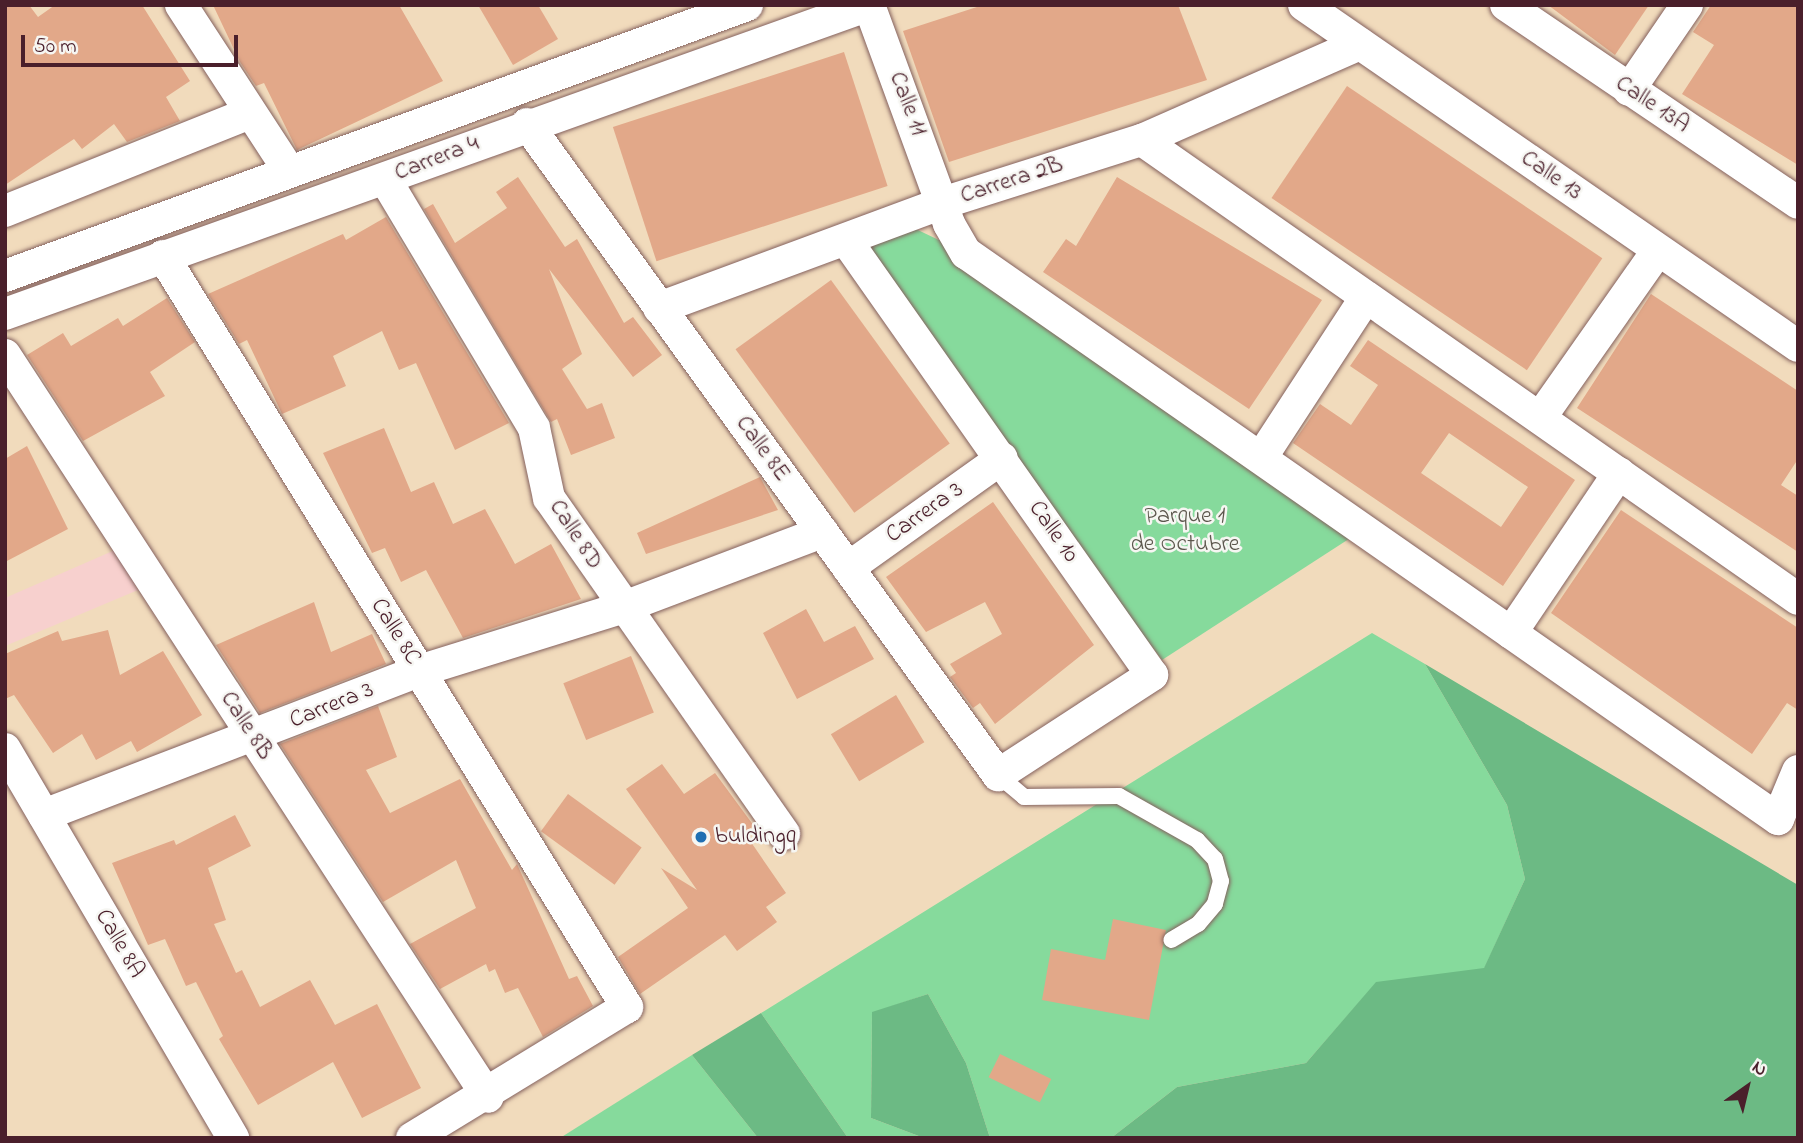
<!DOCTYPE html>
<style>
body{margin:0}
#map{position:relative;width:1803px;height:1143px;overflow:hidden;background:#f1dbbc;font-family:"Indie Flower",sans-serif}
div>[style]{position:absolute}
.built>*{inset:0;background:#f7d0ce}
.green>*{inset:0;background:#86da9c}
.forest>*{inset:0;background:#6cba84}
.building>*{inset:0;background:#e2a889;transform-origin:0 0}
.roads{filter:drop-shadow(0 0 2px #84615e) drop-shadow(0 0 2px #84615e)}
.lane>*{height:16px;margin:-8px;padding:0 8px;transform-origin:8px;border-radius:8px;background:#fff}
.street>*{height:32px;margin:-16px;padding:0 16px;transform-origin:16px;border-radius:16px;background:#fff}
.dots>*{width:19px;height:19px;translate:-50% -50%;box-sizing:border-box;border:4px solid #f6f6f2;border-radius:50%}
span{translate:-50% -50%;white-space:nowrap;text-align:center;line-height:1.15;-webkit-text-stroke:5px #f6f6f2;paint-order:stroke}
.street-label{font-size:24px;color:#4a1f2b}
.park-label{font-size:24px;color:#5c574d}
.poi-label{font-size:24px;color:#4a1f2b}
.left{translate:0 -50%;text-align:left}
.frame{position:absolute;inset:0;border:7px solid #4a1f2b;pointer-events:none}
.north{position:absolute;left:1712px;top:1052px;width:70px;height:70px;-webkit-text-stroke:5px #f6f6f2;paint-order:stroke;rotate:34deg;font-size:19px;font-weight:700;line-height:28px;text-align:center;color:#4a1f2b}
.north::after{content:'';display:block;margin:auto;width:24px;height:32px;background:#4a1f2b;clip-path:polygon(50% 0,100% 100%,50% 72%,0 100%)}
.scale{position:absolute;left:21px;top:35px;width:217px;height:32px;box-sizing:border-box;border:4px solid #4a1f2b;border-top:0;padding-left:9px;font-size:21px;line-height:24px;white-space:nowrap;color:#4a1f2b;-webkit-text-stroke:5px #f6f6f2;paint-order:stroke}
</style>
<div id="map">
<div class="built">
<div style="clip-path:polygon(115px 550px,138px 590px,5px 646px,5px 598px)"></div>
</div>
<div class="green">
<div style="clip-path:polygon(899px 221px,966px 253px,1355px 535px,1162px 660px,846px 240px)"></div>
<div style="clip-path:polygon(1372px 633px,1425px 664px,1507px 805px,1525px 879px,1484px 969px,1376px 983px,1306px 1063px,1177px 1087px,1111px 1138px,990px 1138px,966px 1063px,928px 994px,872px 1013px,871px 1118px,924px 1138px,848px 1138px,761px 1013px)"></div>
<div style="clip-path:polygon(692px 1055px,758px 1138px,560px 1138px)"></div>
</div>
<div class="forest">
<div style="clip-path:polygon(1425px 664px,1798px 885px,1798px 1138px,1111px 1138px,1177px 1087px,1306px 1063px,1376px 982px,1484px 968px,1525px 879px,1507px 805px)"></div>
<div style="clip-path:polygon(928px 994px,966px 1063px,990px 1138px,924px 1138px,871px 1118px,872px 1012px)"></div>
<div style="clip-path:polygon(761px 1013px,848px 1138px,758px 1138px,692px 1055px)"></div>
</div>
<div class="building">
<div style="clip-path:polygon(5px 5px,29px 5px,38px 17px,55px 5px,142px 5px,190px 81px,166px 97px,180px 121px,127px 142px,114px 124px,82px 149px,74px 139px,5px 185px)"></div>
<div style="clip-path:polygon(213px 5px,399px 5px,443px 81px,297px 150px,264px 83px,256px 86px,240px 62px)"></div>
<div style="clip-path:polygon(478px 5px,538px 5px,558px 39px,513px 65px)"></div>
<div style="clip-path:polygon(983px 5px,1178px 5px,1207px 80px,949px 162px,903px 31px)"></div>
<div style="clip-path:polygon(1548px 5px,1649px 5px,1615px 55px)"></div>
<div style="clip-path:polygon(1711px 5px,1798px 5px,1798px 165px,1682px 94px,1714px 45px,1693px 32px)"></div>
<div style="left:844px;top:52px;width:141px;height:243px;rotate:72deg"></div>
<div style="left:1347px;top:86px;width:308px;height:135px;rotate:34deg"></div>
<div style="clip-path:polygon(518px 177px,565px 247px,577px 239px,624px 323px,633px 317px,662px 355px,633px 377px,549px 269px,582px 354px,562px 369px,587px 409px,602px 403px,615px 438px,571px 455px,557px 419px,551px 422px,424px 209px,433px 204px,455px 243px,507px 208px,496px 192px)"></div>
<div style="clip-path:polygon(1117px 177px,1322px 300px,1249px 409px,1043px 272px,1066px 239px,1076px 246px)"></div>
<div style="clip-path:polygon(386px 217px,509px 423px,455px 450px,416px 363px,399px 370px,382px 331px,333px 356px,346px 386px,282px 414px,247px 340px,239px 344px,208px 294px,343px 234px,346px 240px)"></div>
<div style="left:831px;top:280px;width:202px;height:118px;rotate:54deg"></div>
<div style="clip-path:polygon(1651px 294px,1798px 391px,1798px 459px,1781px 485px,1798px 496px,1798px 552px,1577px 408px)"></div>
<div style="clip-path:polygon(167px 298px,195px 342px,150px 372px,165px 396px,83px 441px,27px 355px,63px 333px,71px 346px,118px 318px,123px 326px)"></div>
<div style="clip-path:polygon(evenodd,1368px 340px,1575px 480px,1503px 586px,1293px 443px,1320px 404px,1351px 425px,1378px 385px,1350px 366px,1368px 340px,1449px 433px,1528px 487px,1501px 527px,1421px 473px,1449px 433px)"></div>
<div style="clip-path:polygon(384px 428px,411px 492px,434px 482px,453px 524px,485px 509px,515px 564px,551px 544px,581px 599px,463px 638px,426px 570px,401px 582px,385px 548px,372px 553px,323px 453px)"></div>
<div style="clip-path:polygon(27px 446px,68px 529px,5px 562px,5px 459px)"></div>
<div style="clip-path:polygon(760px 477px,778px 510px,646px 554px,637px 533px)"></div>
<div style="clip-path:polygon(993px 502px,1094px 645px,995px 724px,980px 703px,973px 708px,950px 677px,956px 673px,950px 664px,1002px 634px,985px 602px,926px 632px,886px 577px)"></div>
<div style="clip-path:polygon(1621px 510px,1798px 628px,1798px 710px,1787px 703px,1752px 754px,1551px 613px)"></div>
<div style="clip-path:polygon(314px 602px,331px 652px,372px 634px,386px 664px,260px 713px,216px 645px)"></div>
<div style="clip-path:polygon(806px 609px,824px 642px,855px 626px,874px 659px,797px 699px,763px 633px)"></div>
<div style="clip-path:polygon(108px 630px,120px 675px,163px 651px,202px 715px,137px 752px,131px 741px,96px 760px,82px 734px,53px 753px,14px 695px,5px 699px,5px 654px,58px 631px,62px 641px)"></div>
<div style="left:631px;top:656px;width:61px;height:73px;rotate:68deg"></div>
<div style="left:896px;top:695px;width:55px;height:76px;rotate:59deg"></div>
<div style="clip-path:polygon(378px 706px,397px 757px,366px 770px,390px 813px,460px 779px,512px 870px,517px 864px,569px 979px,577px 976px,593px 1006px,543px 1037px,518px 988px,505px 993px,495px 969px,489px 972px,486px 964px,440px 989px,410px 944px,476px 908px,456px 860px,383px 902px,280px 744px)"></div>
<div style="clip-path:polygon(662px 764px,684px 794px,715px 773px,754px 826px,744px 832px,786px 893px,766px 907px,777px 922px,737px 951px,725px 935px,640px 994px,618px 957px,688px 908px,661px 868px,697px 890px,626px 789px)"></div>
<div style="left:568px;top:794px;width:91px;height:46px;rotate:36deg"></div>
<div style="clip-path:polygon(235px 815px,251px 846px,208px 868px,226px 920px,214px 924px,236px 973px,242px 970px,260px 1007px,310px 980px,335px 1025px,377px 1004px,421px 1088px,362px 1118px,333px 1062px,258px 1105px,219px 1039px,223px 1036px,196px 982px,186px 986px,165px 939px,148px 945px,112px 863px,174px 840px,176px 845px)"></div>
<div style="clip-path:polygon(1113px 919px,1166px 930px,1149px 1020px,1042px 1000px,1051px 949px,1105px 960px)"></div>
<div style="left:1000px;top:1054px;width:57px;height:26px;rotate:26deg"></div>
</div>
<div class="roads">
<div class="lane">
<div style="left:998px;top:775px;width:34px;rotate:40deg"></div>
<div style="left:1024px;top:797px;width:95px;rotate:-0.6deg"></div>
<div style="left:1119px;top:796px;width:90px;rotate:29.4deg"></div>
<div style="left:1197px;top:840px;width:26px;rotate:47deg"></div>
<div style="left:1215px;top:859px;width:23px;rotate:75deg"></div>
<div style="left:1221px;top:881px;width:24px;rotate:105deg"></div>
<div style="left:1215px;top:904px;width:26px;rotate:130deg"></div>
<div style="left:1198px;top:924px;width:31px;rotate:149deg"></div>
</div>
<div class="street">
<div style="left:181px;top:5px;width:196px;rotate:56.9deg"></div>
<div style="left:869px;top:5px;width:233px;rotate:69.9deg"></div>
<div style="left:949px;top:224px;width:34px;rotate:60deg"></div>
<div style="left:966px;top:253px;width:990px;rotate:34.88deg"></div>
<div style="left:1778px;top:819px;width:52px;rotate:-67.4deg"></div>
<div style="left:1304px;top:5px;width:600px;rotate:34.62deg"></div>
<div style="left:1506px;top:5px;width:353px;rotate:34.1deg"></div>
<div style="left:1629px;top:90px;width:103px;rotate:-55.7deg"></div>
<div style="left:527px;top:124px;width:804px;rotate:54.11deg"></div>
<div style="left:998px;top:775px;width:184px;rotate:-33deg"></div>
<div style="left:1152px;top:675px;width:532px;rotate:-125.12deg"></div>
<div style="left:1142px;top:140px;width:801px;rotate:34.98deg"></div>
<div style="left:385px;top:179px;width:290px;rotate:59.1deg"></div>
<div style="left:534px;top:428px;width:72px;rotate:77.9deg"></div>
<div style="left:549px;top:498px;width:410px;rotate:55deg"></div>
<div style="left:5px;top:211px;width:264px;rotate:-21.8deg"></div>
<div style="left:163px;top:256px;width:883px;rotate:58.29deg"></div>
<div style="left:627px;top:1007px;width:252px;rotate:148.6deg"></div>
<div style="left:5px;top:276px;width:790px;rotate:-20.06deg"></div>
<div style="left:659px;top:308px;width:306px;rotate:-20.3deg"></div>
<div style="left:946px;top:202px;width:206px;rotate:-17.6deg"></div>
<div style="left:1142px;top:140px;width:238px;rotate:-23.8deg"></div>
<div style="left:5px;top:314px;width:918px;rotate:-19.68deg"></div>
<div style="left:5px;top:355px;width:885px;rotate:56.94deg"></div>
<div style="left:1540px;top:418px;width:205px;rotate:-54.9deg"></div>
<div style="left:1261px;top:458px;width:192px;rotate:-56.9deg"></div>
<div style="left:848px;top:568px;width:189px;rotate:-35.5deg"></div>
<div style="left:1511px;top:633px;width:193px;rotate:-56deg"></div>
<div style="left:5px;top:749px;width:451px;rotate:59.6deg"></div>
<div style="left:44px;top:815px;width:402px;rotate:-21deg"></div>
<div style="left:419px;top:671px;width:215px;rotate:-17.3deg"></div>
<div style="left:624px;top:607px;width:212px;rotate:-20.7deg"></div>
</div>
</div>
<div class="dots">
<div style="left:701px;top:837px;background:#1f6fb2"></div>
</div>
<div class="street-label">
<span style="left:907px;top:104px;rotate:69deg">Calle 11</span>
<span style="left:1652px;top:105px;rotate:34deg">Calle 13A</span>
<span style="left:437px;top:159px;rotate:-21deg">Carrera 4</span>
<span style="left:1551px;top:176px;rotate:35deg">Calle 13</span>
<span style="left:1012px;top:181px;rotate:-18deg">Carrera 2B</span>
<span style="left:762px;top:449px;rotate:54deg">Calle 8E</span>
<span style="left:925px;top:513px;rotate:-35deg">Carrera 3</span>
<span style="left:1053px;top:532px;rotate:55deg">Calle 10</span>
<span style="left:575px;top:535px;rotate:57deg">Calle 8D</span>
<span style="left:395px;top:632px;rotate:58deg">Calle 8C</span>
<span style="left:332px;top:706px;rotate:-22deg">Carrera 3</span>
<span style="left:246px;top:726px;rotate:57deg">Calle 8B</span>
<span style="left:119px;top:944px;rotate:60deg">Calle 8A</span>
</div>
<div class="park-label">
<span style="left:1185px;top:531px">Parque 1<br>de Octubre</span>
</div>
<div class="poi-label">
<span class="left" style="left:715px;top:837px">buldingq</span>
</div>
<div class="frame"></div>
<div class="north">N</div>
<div class="scale">50 m</div>
</div>
